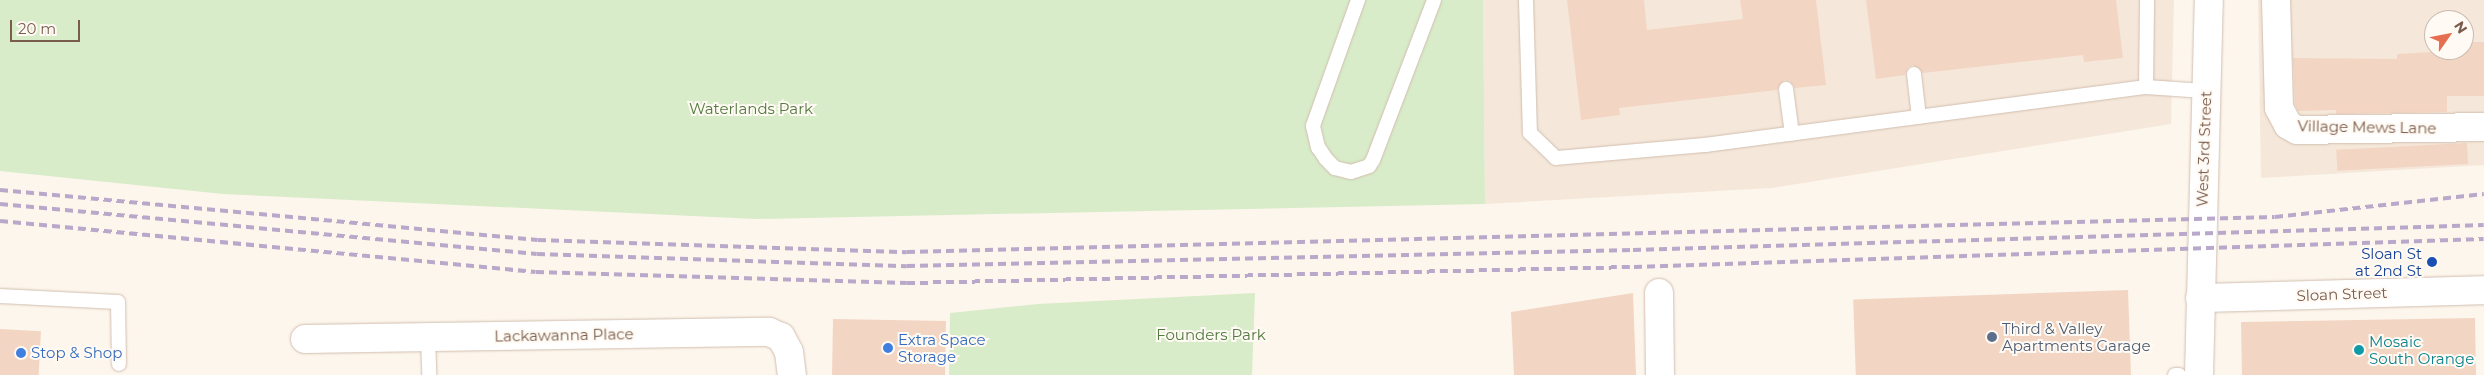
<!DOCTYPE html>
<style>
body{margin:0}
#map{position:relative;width:2484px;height:375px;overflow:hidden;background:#fdf6ec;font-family:Montserrat,sans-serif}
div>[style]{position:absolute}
.residential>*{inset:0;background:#f5e8da}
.green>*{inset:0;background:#d8ecc9}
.building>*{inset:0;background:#f3d5c3;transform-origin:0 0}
.roads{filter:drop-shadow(0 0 1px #d1beb0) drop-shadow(0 0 1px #d1beb0)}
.lane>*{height:14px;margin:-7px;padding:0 7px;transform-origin:7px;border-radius:7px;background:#fff}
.street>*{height:28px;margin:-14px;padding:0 14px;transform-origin:14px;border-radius:14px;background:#fff}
.rail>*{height:4px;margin-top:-2px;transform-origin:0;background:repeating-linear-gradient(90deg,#b9a8c9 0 8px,transparent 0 13px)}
.dots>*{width:14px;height:14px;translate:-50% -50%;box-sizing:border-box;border:2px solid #fffaf3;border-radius:50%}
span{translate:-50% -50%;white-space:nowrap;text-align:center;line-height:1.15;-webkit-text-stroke:4px #fffaf3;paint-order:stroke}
.park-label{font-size:15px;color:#537a41}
.street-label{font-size:15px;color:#7a5c4d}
.transit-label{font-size:15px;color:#164399}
.right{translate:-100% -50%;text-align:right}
.service-label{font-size:15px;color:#4e5e75}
.left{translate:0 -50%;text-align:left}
.shop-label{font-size:15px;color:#366cbe}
.culture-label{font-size:15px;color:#0d838f}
.north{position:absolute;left:2424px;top:10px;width:50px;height:50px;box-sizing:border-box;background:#fffaf3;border:1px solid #cabbb1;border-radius:50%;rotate:57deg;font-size:14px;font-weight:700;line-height:20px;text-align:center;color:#7a5c4d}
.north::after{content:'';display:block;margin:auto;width:18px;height:22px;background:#e76f51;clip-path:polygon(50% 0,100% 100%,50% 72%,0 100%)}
.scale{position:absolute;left:10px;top:20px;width:70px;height:22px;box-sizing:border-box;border:2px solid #7a5c4d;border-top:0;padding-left:6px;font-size:15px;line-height:18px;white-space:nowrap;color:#7a5c4d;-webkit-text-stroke:4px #fffaf3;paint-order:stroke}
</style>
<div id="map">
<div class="residential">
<div style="clip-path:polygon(1483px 0,2174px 0,2171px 124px,1772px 188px,1485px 204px)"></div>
<div style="clip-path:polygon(evenodd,2258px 0,2484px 0,2484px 165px,2261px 178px,2258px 0,2434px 20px,2464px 20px,2464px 50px,2434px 50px,2434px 20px)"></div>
</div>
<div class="green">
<div style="clip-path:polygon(0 0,1483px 0,1485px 204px,756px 219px,223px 194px,0 171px)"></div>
<div style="clip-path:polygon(1255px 293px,1252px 375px,949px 375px,950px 313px,1038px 304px)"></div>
</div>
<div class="building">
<div style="clip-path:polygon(1567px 0,1644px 0,1647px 30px,1743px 19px,1740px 0,1816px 0,1826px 85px,1795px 88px,1790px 81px,1784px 80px,1777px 90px,1619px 108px,1620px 115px,1581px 120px)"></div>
<div style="clip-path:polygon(1866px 0,2116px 0,2123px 58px,2084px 62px,2083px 55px,1923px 73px,1913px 65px,1908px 67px,1905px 75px,1876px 79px)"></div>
<div style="clip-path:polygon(2464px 42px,2484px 42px,2484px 96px,2447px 96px,2447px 112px,2336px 114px,2336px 110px,2298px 111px,2295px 104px,2293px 58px,2397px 59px,2397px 54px,2464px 50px)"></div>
<div style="left:2467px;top:143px;width:21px;height:131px;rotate:87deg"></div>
<div style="left:2128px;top:290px;width:85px;height:275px;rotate:88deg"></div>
<div style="clip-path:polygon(1633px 293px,1636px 375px,1514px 375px,1511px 312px)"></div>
<div style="left:2475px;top:318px;width:57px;height:234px;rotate:89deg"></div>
<div style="left:833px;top:319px;width:113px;height:56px;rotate:1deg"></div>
<div style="left:0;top:329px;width:41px;height:46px;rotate:3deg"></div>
</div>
<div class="roads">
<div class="lane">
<div style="left:1358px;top:0;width:134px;rotate:109.7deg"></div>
<div style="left:1313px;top:126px;width:22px;rotate:77deg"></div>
<div style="left:1318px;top:147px;width:14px;rotate:56deg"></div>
<div style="left:1326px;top:159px;width:13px;rotate:45deg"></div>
<div style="left:1335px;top:168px;width:16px;rotate:14deg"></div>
<div style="left:1351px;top:172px;width:19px;rotate:-18deg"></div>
<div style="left:1369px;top:166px;width:7px;rotate:-56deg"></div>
<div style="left:1373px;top:160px;width:171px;rotate:-69.1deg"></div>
<div style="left:1526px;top:0;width:133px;rotate:88.3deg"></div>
<div style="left:1530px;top:133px;width:36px;rotate:44deg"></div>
<div style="left:1556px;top:158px;width:150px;rotate:-5deg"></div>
<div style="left:1705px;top:145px;width:445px;rotate:-7.5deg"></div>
<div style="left:2146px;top:87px;width:59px;rotate:3.9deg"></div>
<div style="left:1914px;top:74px;width:43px;rotate:83.4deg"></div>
<div style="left:2146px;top:87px;width:87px;rotate:-89.3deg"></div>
<div style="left:1786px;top:89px;width:45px;rotate:82.4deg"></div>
<div style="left:0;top:296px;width:118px;rotate:2.9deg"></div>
<div style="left:118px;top:302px;width:62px;rotate:89.1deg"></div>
<div style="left:428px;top:337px;width:38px;rotate:88deg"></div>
<div style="left:2175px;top:375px;width:4px"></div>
</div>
<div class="street">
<div style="left:2276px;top:0;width:108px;rotate:88.4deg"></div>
<div style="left:2279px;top:108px;width:19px;rotate:62deg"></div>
<div style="left:2288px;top:125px;width:10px;rotate:29deg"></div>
<div style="left:2297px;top:130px;width:187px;rotate:-0.9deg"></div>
<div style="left:1659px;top:293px;width:82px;rotate:89.3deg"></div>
<div style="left:2200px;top:298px;width:284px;rotate:-1.6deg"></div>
<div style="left:305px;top:339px;width:464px;rotate:-0.9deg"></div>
<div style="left:769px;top:332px;width:13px;rotate:23deg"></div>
<div style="left:781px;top:337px;width:17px;rotate:62deg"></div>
<div style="left:789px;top:352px;width:23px;rotate:83deg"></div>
<div style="left:2199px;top:375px;width:375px;rotate:-88.5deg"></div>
</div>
</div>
<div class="rail">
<div style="left:0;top:190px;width:540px;rotate:5.31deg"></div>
<div style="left:538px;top:240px;width:369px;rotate:1.9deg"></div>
<div style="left:907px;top:252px;width:1368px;rotate:-1.47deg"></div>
<div style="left:2275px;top:217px;width:210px;rotate:-6.3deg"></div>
<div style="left:0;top:204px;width:539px;rotate:5.32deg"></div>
<div style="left:537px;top:254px;width:370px;rotate:1.9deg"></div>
<div style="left:907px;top:266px;width:726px;rotate:-1.26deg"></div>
<div style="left:1633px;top:250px;width:851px;rotate:-1.68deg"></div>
<div style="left:0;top:221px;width:538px;rotate:5.44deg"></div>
<div style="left:536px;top:272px;width:371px;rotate:1.7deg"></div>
<div style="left:907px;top:283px;width:727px;rotate:-1.26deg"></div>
<div style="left:1634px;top:267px;width:850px;rotate:-1.89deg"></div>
</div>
<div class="dots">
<div style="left:2432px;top:262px;background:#1a4fb4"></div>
<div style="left:1992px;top:337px;background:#5c6f8a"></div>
<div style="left:888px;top:348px;background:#3f7fe0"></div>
<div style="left:2359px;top:350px;background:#0f9aa8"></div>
<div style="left:21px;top:353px;background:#3f7fe0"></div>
</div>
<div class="park-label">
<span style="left:751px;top:109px">Waterlands Park</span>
<span style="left:1211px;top:335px">Founders Park</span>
</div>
<div class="street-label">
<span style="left:2367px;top:127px;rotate:1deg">Village Mews Lane</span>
<span style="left:2204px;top:149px;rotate:-88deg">West 3rd Street</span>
<span style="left:2342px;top:294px;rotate:-2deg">Sloan Street</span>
<span style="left:564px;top:335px;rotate:-1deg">Lackawanna Place</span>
</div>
<div class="transit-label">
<span class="right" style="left:2422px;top:262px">Sloan St<br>at 2nd St</span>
</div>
<div class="service-label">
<span class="left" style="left:2002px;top:337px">Third &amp; Valley<br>Apartments Garage</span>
</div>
<div class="shop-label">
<span class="left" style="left:898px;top:348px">Extra Space<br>Storage</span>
<span class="left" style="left:31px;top:353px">Stop &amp; Shop</span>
</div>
<div class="culture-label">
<span class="left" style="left:2369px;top:350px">Mosaic<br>South Orange</span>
</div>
<div class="north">N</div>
<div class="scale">20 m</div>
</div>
